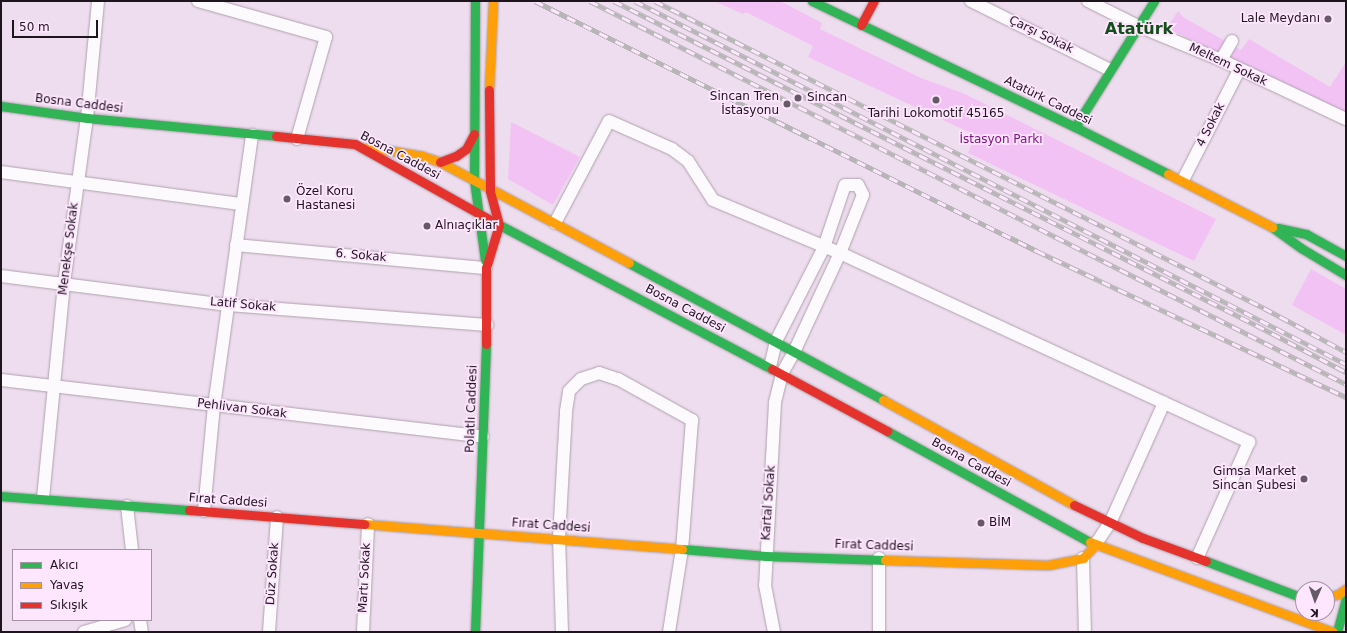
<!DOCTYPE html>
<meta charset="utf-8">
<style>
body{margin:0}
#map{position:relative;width:1347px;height:633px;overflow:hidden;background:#ede;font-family:"DejaVu Sans",sans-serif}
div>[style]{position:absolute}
.green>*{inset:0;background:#f2c2f4}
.roads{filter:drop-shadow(0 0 1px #aea1ae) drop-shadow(0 0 1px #aea1ae)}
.street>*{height:12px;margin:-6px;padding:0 6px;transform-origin:6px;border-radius:6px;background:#fcfafc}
.fast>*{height:9px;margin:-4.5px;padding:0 4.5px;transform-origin:4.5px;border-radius:4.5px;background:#30b455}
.slow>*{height:9px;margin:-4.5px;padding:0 4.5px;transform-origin:4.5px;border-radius:4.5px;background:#ff9f0a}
.jam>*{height:9px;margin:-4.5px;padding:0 4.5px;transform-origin:4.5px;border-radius:4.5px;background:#e5322d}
.rail>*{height:4.5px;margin-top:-2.25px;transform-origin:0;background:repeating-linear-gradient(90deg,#fee6fe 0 9px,#b8b5b8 0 18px);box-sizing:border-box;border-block:1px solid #b8b5b8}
.dots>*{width:11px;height:11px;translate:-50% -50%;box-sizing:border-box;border:2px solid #fee6fe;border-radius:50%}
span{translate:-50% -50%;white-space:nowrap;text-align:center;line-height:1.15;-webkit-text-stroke:3.5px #fee6fe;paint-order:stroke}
.poi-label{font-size:12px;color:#1e141e}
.right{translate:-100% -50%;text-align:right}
.left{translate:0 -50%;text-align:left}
.street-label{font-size:12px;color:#1e141e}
.park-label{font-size:12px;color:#811088}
.district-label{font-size:16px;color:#134d1a;font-weight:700}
.frame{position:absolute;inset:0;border:2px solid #1e141e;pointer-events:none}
.legend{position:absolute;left:12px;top:549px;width:140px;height:72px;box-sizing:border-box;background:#fee6fe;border:1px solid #a492a4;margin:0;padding:5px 7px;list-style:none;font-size:12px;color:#1e141e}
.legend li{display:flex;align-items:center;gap:8px;height:20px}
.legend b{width:20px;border:1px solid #a492a4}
.north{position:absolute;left:1295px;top:581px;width:40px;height:40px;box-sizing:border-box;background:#fee6fe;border:1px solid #a492a4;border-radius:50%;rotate:182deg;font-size:11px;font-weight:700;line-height:16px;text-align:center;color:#1e141e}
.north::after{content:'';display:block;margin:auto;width:14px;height:18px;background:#675a67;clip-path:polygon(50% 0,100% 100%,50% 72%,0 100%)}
.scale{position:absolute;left:12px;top:20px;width:86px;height:18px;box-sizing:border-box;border:2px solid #1e141e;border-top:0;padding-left:5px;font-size:12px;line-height:14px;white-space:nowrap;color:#1e141e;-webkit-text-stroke:3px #fee6fe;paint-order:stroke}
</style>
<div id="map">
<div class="green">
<div style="clip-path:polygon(714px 1px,778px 1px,786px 4px,822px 23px,820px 29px,921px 78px,965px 94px,1216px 219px,1194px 261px,968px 153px,975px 135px,808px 57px,813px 46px,746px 12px,743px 14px)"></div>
<div style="clip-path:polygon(1178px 11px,1183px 17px,1241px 50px,1249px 39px,1330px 87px,1346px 62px,1346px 114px,1167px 28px)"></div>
<div style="clip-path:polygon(511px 122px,580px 157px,553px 205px,508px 179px)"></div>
<div style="clip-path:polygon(1311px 269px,1346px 289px,1346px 335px,1292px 305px)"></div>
</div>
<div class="roads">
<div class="street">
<div style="left:198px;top:1px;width:133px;rotate:15.7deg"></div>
<div style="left:326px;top:37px;width:106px;rotate:105.9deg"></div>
<div style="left:971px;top:1px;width:155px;rotate:26.4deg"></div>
<div style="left:1088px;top:1px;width:56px;rotate:26.6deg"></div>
<div style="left:1138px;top:26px;width:90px;rotate:22.3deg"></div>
<div style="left:1221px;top:60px;width:138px;rotate:25.3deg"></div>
<div style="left:1221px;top:60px;width:22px;rotate:-60deg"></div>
<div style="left:1px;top:172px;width:243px;rotate:7.6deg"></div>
<div style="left:1183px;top:180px;width:123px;rotate:-63deg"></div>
<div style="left:555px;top:223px;width:115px;rotate:-62.1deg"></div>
<div style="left:609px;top:121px;width:69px;rotate:24deg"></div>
<div style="left:672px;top:149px;width:20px;rotate:37deg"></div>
<div style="left:688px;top:161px;width:46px;rotate:57.3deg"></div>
<div style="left:713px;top:200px;width:138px;rotate:22.7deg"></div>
<div style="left:840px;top:253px;width:451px;rotate:24.8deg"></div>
<div style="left:1249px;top:442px;width:127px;rotate:114.1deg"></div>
<div style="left:236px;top:245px;width:251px;rotate:5.3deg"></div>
<div style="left:1px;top:276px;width:229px;rotate:7.3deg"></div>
<div style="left:228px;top:305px;width:260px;rotate:4.4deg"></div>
<div style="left:770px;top:367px;width:27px;rotate:-77deg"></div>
<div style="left:776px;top:341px;width:106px;rotate:-62.9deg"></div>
<div style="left:824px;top:247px;width:65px;rotate:-71.3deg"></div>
<div style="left:845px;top:185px;width:13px"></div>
<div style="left:858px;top:185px;width:11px;rotate:63deg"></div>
<div style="left:863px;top:195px;width:62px;rotate:111.6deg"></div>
<div style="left:840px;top:253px;width:109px;rotate:114.9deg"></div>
<div style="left:794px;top:352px;width:25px;rotate:119deg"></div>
<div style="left:782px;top:374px;width:30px;rotate:104deg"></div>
<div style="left:775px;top:403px;width:182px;rotate:93.1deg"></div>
<div style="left:765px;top:585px;width:48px;rotate:79.2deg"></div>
<div style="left:1px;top:380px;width:485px;rotate:6.7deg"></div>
<div style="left:43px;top:498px;width:216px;rotate:-84.4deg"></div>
<div style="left:64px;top:283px;width:167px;rotate:-82.1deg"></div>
<div style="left:87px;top:118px;width:118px;rotate:-84.6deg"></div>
<div style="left:127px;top:506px;width:44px;rotate:83.5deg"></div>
<div style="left:204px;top:511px;width:105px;rotate:-84.6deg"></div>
<div style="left:214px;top:406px;width:274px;rotate:-82deg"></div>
<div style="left:1095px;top:545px;width:27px;rotate:-56deg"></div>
<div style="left:1110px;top:523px;width:132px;rotate:-65.8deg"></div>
<div style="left:1083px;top:558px;width:74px;rotate:88.5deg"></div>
<div style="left:140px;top:620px;width:12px;rotate:81deg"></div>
<div style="left:84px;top:632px;width:43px;rotate:-16.3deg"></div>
<div style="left:269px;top:632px;width:115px;rotate:-86deg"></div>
<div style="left:363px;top:632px;width:108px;rotate:-87.3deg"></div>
<div style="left:562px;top:632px;width:94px;rotate:-91.8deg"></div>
<div style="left:559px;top:538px;width:127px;rotate:-86.8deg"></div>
<div style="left:566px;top:411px;width:20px;rotate:-81deg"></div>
<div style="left:569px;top:391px;width:17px;rotate:-45deg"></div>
<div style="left:581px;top:379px;width:19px;rotate:-18deg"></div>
<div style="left:599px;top:373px;width:20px;rotate:18deg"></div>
<div style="left:618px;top:379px;width:85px;rotate:29deg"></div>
<div style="left:692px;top:420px;width:129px;rotate:94.4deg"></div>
<div style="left:682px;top:549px;width:84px;rotate:98.9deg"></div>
<div style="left:879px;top:632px;width:74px;rotate:-90deg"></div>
</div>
<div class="fast">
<div style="left:475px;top:1px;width:179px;rotate:90.3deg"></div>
<div style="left:474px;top:180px;width:81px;rotate:82.2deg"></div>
<div style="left:812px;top:1px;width:292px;rotate:25.6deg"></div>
<div style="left:1075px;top:127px;width:104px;rotate:26.8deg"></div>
<div style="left:1px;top:106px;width:87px;rotate:7.9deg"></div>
<div style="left:87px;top:118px;width:190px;rotate:5.4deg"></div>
<div style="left:1075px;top:127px;width:149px;rotate:-57.9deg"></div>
<div style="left:492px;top:221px;width:317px;rotate:27.9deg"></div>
<div style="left:1272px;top:227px;width:36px;rotate:36deg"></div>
<div style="left:1301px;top:248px;width:52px;rotate:31deg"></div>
<div style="left:1278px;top:228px;width:29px;rotate:12deg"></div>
<div style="left:1306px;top:234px;width:46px;rotate:28.8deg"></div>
<div style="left:629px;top:263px;width:289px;rotate:28.3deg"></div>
<div style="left:887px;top:431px;width:231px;rotate:28.7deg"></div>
<div style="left:1px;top:496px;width:189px;rotate:4.3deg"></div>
<div style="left:682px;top:549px;width:84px;rotate:4.8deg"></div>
<div style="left:766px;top:556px;width:119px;rotate:1.9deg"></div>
<div style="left:1206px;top:561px;width:104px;rotate:20.9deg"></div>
<div style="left:475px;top:632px;width:288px;rotate:-87.8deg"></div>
<div style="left:1337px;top:632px;width:34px;rotate:-75deg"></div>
</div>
<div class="slow">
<div style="left:489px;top:90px;width:89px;rotate:-87.4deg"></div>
<div style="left:369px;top:147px;width:54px;rotate:9.6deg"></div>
<div style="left:422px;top:156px;width:19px;rotate:18deg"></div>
<div style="left:440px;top:162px;width:214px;rotate:28.1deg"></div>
<div style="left:1168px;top:174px;width:117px;rotate:27deg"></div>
<div style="left:883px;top:400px;width:218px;rotate:28.8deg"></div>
<div style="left:364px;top:524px;width:319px;rotate:4.5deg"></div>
<div style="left:1090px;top:542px;width:259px;rotate:20.3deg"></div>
<div style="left:885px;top:560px;width:163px;rotate:1.8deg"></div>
<div style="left:1048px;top:565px;width:36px;rotate:-11deg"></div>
<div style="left:1083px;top:558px;width:18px;rotate:-47deg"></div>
<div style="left:1327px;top:597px;width:12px;rotate:-14deg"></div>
<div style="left:1339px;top:594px;width:9px;rotate:-36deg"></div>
</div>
<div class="jam">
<div style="left:861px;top:25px;width:27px;rotate:-62deg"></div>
<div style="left:276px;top:136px;width:79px;rotate:5.8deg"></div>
<div style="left:355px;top:144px;width:157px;rotate:29.3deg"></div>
<div style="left:440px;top:162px;width:17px;rotate:-21deg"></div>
<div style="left:456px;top:156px;width:12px;rotate:-35deg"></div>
<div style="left:466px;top:149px;width:17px;rotate:-62deg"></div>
<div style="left:486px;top:344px;width:76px;rotate:-90deg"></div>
<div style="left:486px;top:268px;width:45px;rotate:-73.2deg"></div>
<div style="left:499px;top:225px;width:35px;rotate:-105deg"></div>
<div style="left:490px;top:191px;width:101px;rotate:-90.6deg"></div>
<div style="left:772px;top:369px;width:131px;rotate:28.3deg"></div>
<div style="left:1074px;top:505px;width:76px;rotate:25.6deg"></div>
<div style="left:1143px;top:538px;width:67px;rotate:20.1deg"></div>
<div style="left:189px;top:510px;width:176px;rotate:4.6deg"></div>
</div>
</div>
<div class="rail">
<div style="left:535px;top:1px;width:561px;rotate:26.47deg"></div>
<div style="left:1037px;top:251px;width:342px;rotate:25.3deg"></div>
<div style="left:590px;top:1px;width:847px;rotate:26.87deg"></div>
<div style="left:614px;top:1px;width:719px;rotate:26.78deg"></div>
<div style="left:1256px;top:325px;width:102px;rotate:27.6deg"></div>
<div style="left:635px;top:1px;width:798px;rotate:27.05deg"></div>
<div style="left:655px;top:1px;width:682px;rotate:26.75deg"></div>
<div style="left:1264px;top:308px;width:93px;rotate:28.2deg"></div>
</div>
<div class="dots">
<div style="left:1328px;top:19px;background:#675a67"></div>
<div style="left:798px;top:98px;background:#675a67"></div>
<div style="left:936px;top:100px;background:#675a67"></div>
<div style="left:787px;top:104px;background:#675a67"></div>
<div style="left:287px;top:199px;background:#675a67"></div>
<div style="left:427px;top:226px;background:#675a67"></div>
<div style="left:1304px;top:479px;background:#675a67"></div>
<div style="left:981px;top:523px;background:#675a67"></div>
</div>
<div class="poi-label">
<span class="right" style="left:1320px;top:19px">Lale Meydanı</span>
<span class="right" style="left:779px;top:104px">Sincan Tren<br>İstasyonu</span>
<span class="left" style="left:807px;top:98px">Sincan</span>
<span style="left:936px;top:114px">Tarihi Lokomotif 45165</span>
<span class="left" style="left:296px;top:199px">Özel Koru<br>Hastanesi</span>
<span class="left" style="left:435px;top:226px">Alnıaçıklar</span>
<span class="right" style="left:1296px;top:479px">Gimsa Market<br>Sincan Şubesi</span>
<span class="left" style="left:989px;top:523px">BİM</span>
</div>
<div class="street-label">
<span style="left:1041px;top:35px;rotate:26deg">Çarşı Sokak</span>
<span style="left:1228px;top:65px;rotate:25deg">Meltem Sokak</span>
<span style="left:1048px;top:101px;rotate:26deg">Atatürk Caddesi</span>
<span style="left:79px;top:104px;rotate:7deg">Bosna Caddesi</span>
<span style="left:1211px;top:125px;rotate:-63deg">4 Sokak</span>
<span style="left:400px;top:156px;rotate:28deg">Bosna Caddesi</span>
<span style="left:69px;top:249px;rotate:-83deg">Menekşe Sokak</span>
<span style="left:361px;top:256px;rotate:5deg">6. Sokak</span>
<span style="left:243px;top:305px;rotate:5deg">Latif Sokak</span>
<span style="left:685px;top:309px;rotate:28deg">Bosna Caddesi</span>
<span style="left:242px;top:409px;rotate:7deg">Pehlivan Sokak</span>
<span style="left:472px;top:409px;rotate:-88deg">Polatlı Caddesi</span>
<span style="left:971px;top:463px;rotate:29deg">Bosna Caddesi</span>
<span style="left:228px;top:501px;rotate:4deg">Fırat Caddesi</span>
<span style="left:769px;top:503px;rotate:-86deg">Kartal Sokak</span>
<span style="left:551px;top:526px;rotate:4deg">Fırat Caddesi</span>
<span style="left:874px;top:546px;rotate:2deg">Fırat Caddesi</span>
<span style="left:273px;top:574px;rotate:-86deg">Düz Sokak</span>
<span style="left:365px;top:578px;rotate:-87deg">Martı Sokak</span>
</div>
<div class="park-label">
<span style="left:1001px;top:140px">İstasyon Parkı</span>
</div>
<div class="district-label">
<span style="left:1139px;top:29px">Atatürk</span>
</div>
<div class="frame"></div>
<ul class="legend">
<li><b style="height:5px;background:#30b455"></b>Akıcı</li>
<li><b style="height:5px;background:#ff9f0a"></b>Yavaş</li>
<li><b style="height:5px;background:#e5322d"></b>Sıkışık</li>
</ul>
<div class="north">K</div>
<div class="scale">50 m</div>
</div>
